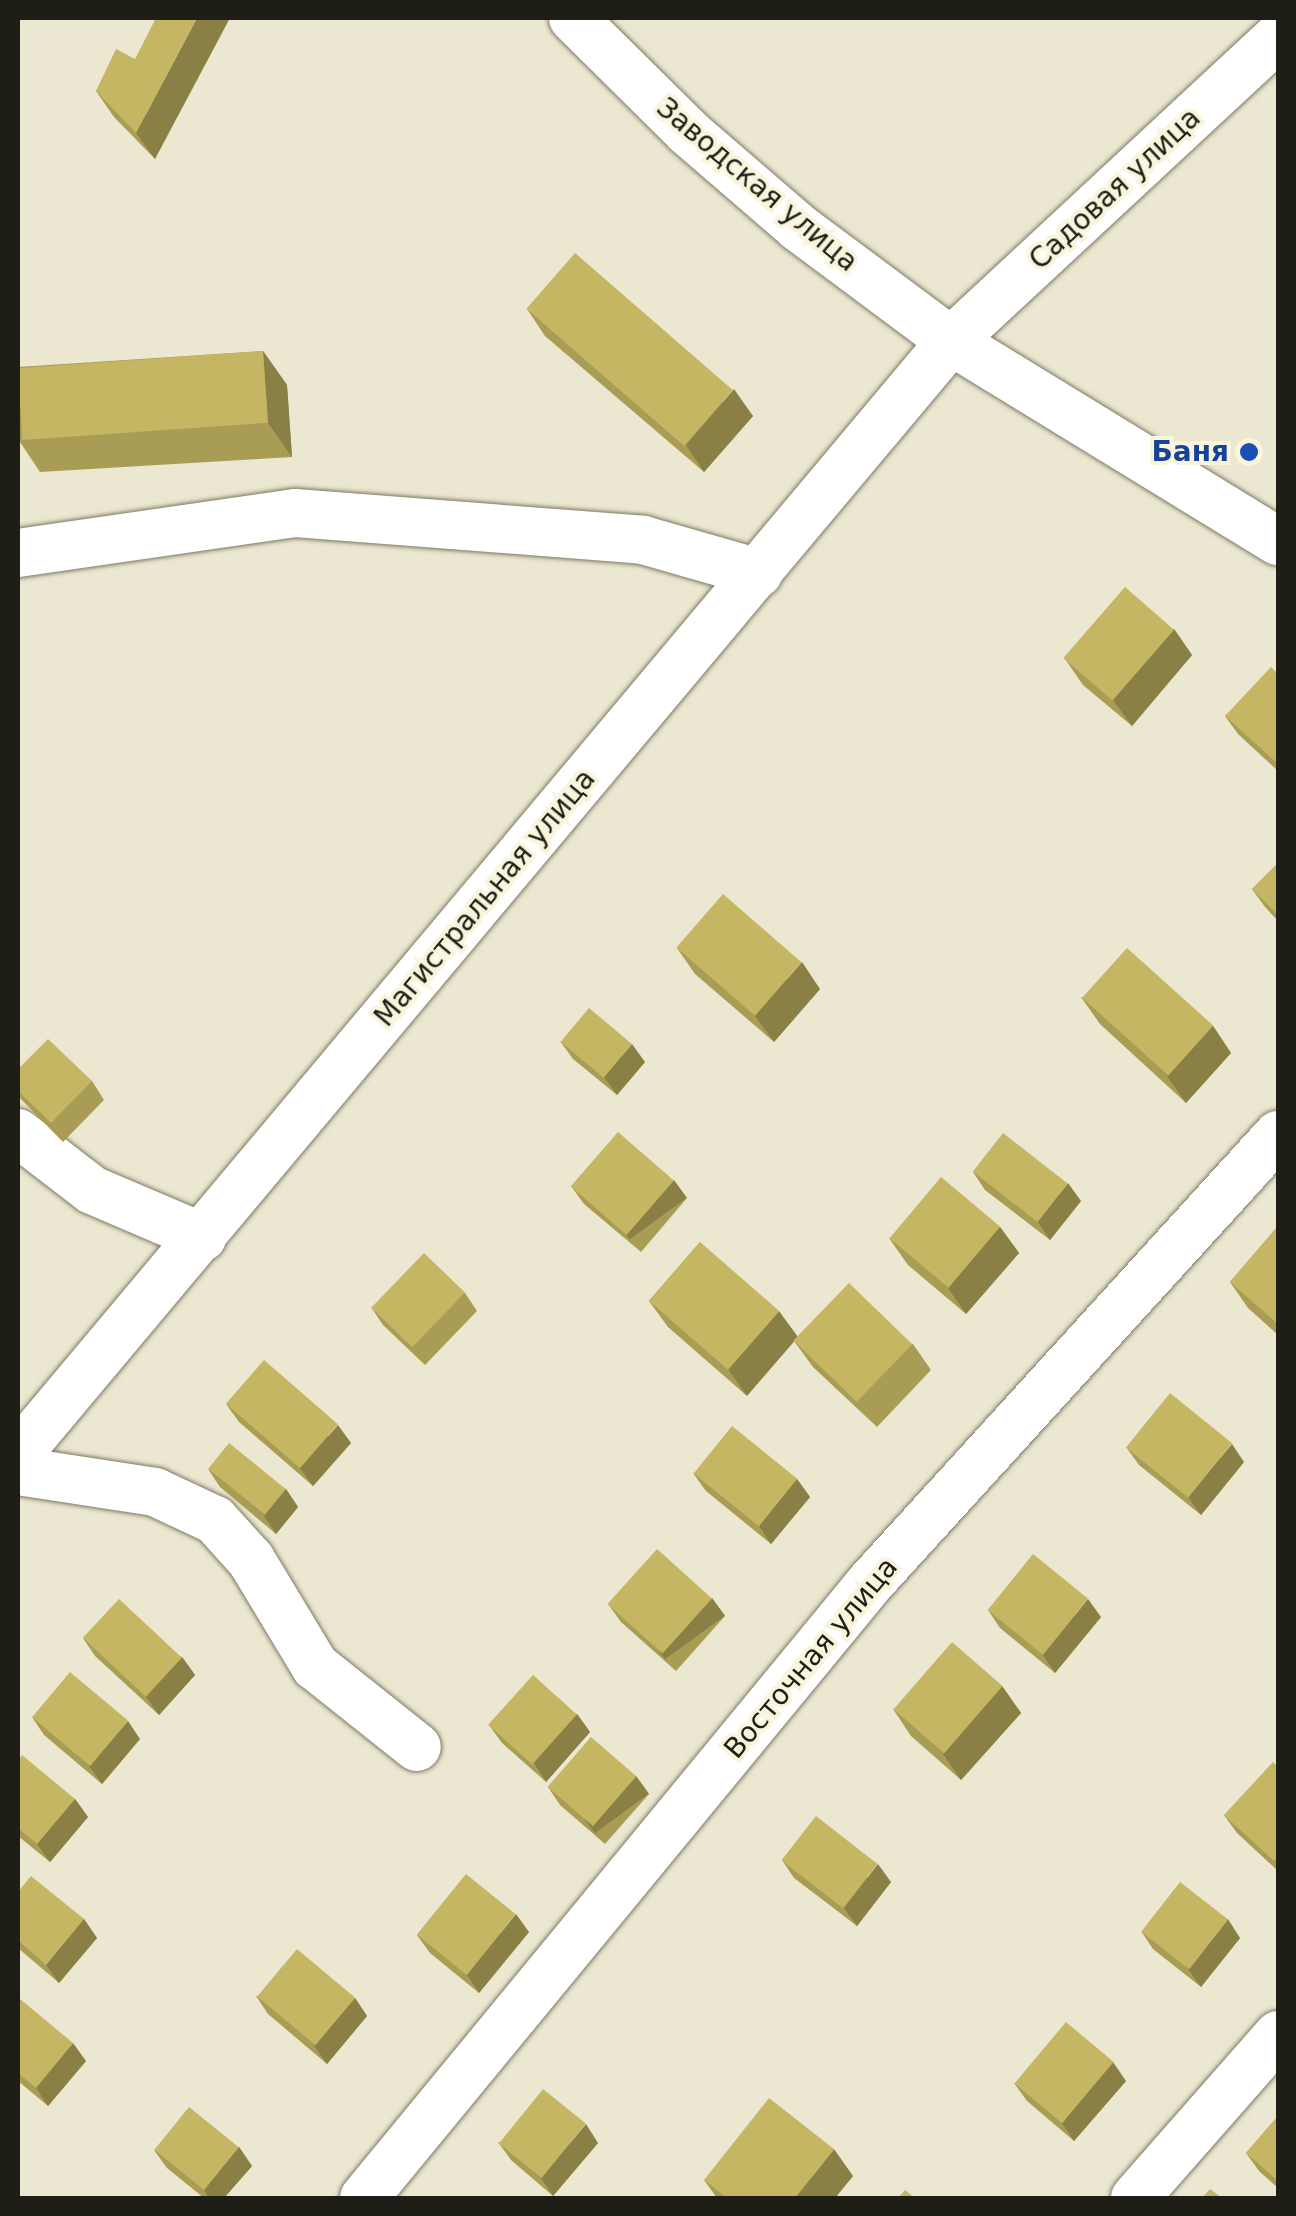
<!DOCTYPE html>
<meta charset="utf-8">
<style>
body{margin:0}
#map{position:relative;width:1296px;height:2216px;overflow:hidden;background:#ebe7d0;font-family:"DejaVu Sans",sans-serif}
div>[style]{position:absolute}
.roads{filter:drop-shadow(0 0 2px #7d7a65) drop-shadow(0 0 2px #7d7a65)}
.minor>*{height:48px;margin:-24px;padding:0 24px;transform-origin:24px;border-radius:24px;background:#fff}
.wall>*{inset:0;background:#a99d55}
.shaded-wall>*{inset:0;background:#8a7f45;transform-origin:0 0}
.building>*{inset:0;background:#c5b663;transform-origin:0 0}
.dots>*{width:28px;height:28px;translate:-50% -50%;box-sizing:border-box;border:5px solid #f9f5dd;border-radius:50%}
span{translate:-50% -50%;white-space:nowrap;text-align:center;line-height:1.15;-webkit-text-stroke:8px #f9f5dd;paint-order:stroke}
.street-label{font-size:28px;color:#1f1e16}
.transit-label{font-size:28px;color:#164399;font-weight:700}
.right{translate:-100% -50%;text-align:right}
.frame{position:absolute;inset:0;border:20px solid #1f1e16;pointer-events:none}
</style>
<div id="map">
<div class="roads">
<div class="minor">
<div style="left:573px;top:18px;width:162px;rotate:44.7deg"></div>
<div style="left:688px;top:132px;width:145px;rotate:40.8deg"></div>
<div style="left:798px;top:227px;width:191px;rotate:36.7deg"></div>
<div style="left:951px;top:341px;width:383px;rotate:31.5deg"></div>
<div style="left:18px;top:553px;width:280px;rotate:-8.2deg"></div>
<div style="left:295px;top:513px;width:349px;rotate:4.4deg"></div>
<div style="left:643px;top:540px;width:120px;rotate:16deg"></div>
<div style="left:18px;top:1133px;width:93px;rotate:37.6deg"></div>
<div style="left:92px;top:1190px;width:120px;rotate:23.1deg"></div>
<div style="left:18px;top:1454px;width:1452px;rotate:-50.03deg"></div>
<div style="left:951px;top:341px;width:446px;rotate:-42.9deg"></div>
<div style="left:18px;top:1471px;width:139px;rotate:8.7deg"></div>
<div style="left:155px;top:1492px;width:66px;rotate:25deg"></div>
<div style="left:215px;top:1520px;width:54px;rotate:48deg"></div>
<div style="left:251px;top:1560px;width:124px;rotate:58.9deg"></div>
<div style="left:315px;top:1666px;width:130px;rotate:38.5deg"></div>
<div style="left:364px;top:2198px;width:796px;rotate:-50.55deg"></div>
<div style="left:870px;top:1583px;width:606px;rotate:-47.68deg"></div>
<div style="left:1135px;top:2198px;width:217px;rotate:-48.7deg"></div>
</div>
</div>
<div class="wall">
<div style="clip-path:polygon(135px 59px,155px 159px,114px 117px,96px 91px)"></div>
<div style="clip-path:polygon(527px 309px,753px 416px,704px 472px,545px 336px)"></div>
<div style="clip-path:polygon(263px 351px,287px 385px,292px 457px,40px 472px,18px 439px,18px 367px)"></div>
<div style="clip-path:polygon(1174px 629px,1192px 655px,1132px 726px,1083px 685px,1065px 659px)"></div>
<div style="clip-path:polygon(1278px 674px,1278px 771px,1238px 734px,1225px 716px)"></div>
<div style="clip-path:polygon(1278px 863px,1278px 921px,1265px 907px,1252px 889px)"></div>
<div style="clip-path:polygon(677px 948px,820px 989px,774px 1042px,695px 974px)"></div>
<div style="clip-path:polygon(1081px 997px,1213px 1026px,1231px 1053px,1186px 1103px,1100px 1024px)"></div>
<div style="clip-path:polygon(560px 1041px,645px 1062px,617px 1095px,573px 1059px)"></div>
<div style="clip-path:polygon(18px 1069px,92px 1081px,104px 1100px,63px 1142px,18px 1096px)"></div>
<div style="clip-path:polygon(973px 1172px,1081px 1201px,1050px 1240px,985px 1190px)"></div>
<div style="clip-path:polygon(571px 1186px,687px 1198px,641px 1252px,584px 1204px)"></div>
<div style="clip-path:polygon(1278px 1226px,1278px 1335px,1248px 1308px,1230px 1282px)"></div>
<div style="clip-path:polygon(1000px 1227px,1019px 1253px,966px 1314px,908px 1265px,889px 1238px)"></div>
<div style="clip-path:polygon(700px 1242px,747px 1396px,668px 1327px,649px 1301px)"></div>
<div style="clip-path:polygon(465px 1293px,477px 1311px,425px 1365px,383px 1325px,371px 1307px)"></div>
<div style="clip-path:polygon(794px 1341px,913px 1344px,931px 1370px,877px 1427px,813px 1367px)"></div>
<div style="clip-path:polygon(226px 1404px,351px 1443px,313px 1486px,239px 1422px)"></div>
<div style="clip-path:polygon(1126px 1447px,1244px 1462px,1201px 1515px,1139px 1465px)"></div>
<div style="clip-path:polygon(208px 1469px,286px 1489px,298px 1507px,276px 1534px,220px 1487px)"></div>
<div style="clip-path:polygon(693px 1473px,797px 1479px,810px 1497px,771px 1544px,706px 1491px)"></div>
<div style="clip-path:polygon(712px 1598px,725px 1616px,676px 1671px,621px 1622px,608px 1604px)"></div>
<div style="clip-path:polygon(988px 1610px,1101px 1617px,1055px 1673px,1000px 1628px)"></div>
<div style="clip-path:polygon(83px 1638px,182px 1657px,195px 1675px,159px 1715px,95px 1656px)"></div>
<div style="clip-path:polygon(1002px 1686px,1021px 1713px,961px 1780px,911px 1736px,893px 1709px)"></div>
<div style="clip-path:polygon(577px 1714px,590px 1732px,546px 1782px,502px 1743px,489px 1725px)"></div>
<div style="clip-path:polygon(32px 1717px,140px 1739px,102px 1784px,44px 1735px)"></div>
<div style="clip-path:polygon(18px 1761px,75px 1799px,88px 1817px,50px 1862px,18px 1836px)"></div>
<div style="clip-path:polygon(1278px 1767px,1278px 1871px,1237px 1833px,1224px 1815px)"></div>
<div style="clip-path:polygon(636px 1776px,649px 1794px,605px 1844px,560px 1805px,548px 1787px)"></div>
<div style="clip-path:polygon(782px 1860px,891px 1882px,857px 1926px,794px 1878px)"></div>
<div style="clip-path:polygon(18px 1892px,84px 1919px,97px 1938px,59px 1983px,18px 1948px)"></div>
<div style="clip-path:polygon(1141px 1931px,1240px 1938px,1201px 1987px,1153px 1949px)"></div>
<div style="clip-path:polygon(529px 1932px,479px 1993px,430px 1953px,417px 1935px)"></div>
<div style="clip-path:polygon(256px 1996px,355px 1998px,367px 2016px,327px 2064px,268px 2014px)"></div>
<div style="clip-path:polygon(18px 2003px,86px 2061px,48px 2106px,18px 2081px)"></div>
<div style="clip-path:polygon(1126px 2081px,1074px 2141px,1027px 2101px,1014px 2083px)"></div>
<div style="clip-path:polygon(1278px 2116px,1278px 2188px,1259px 2171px,1246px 2153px)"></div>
<div style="clip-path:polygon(498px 2142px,598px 2143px,553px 2196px,511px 2160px)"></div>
<div style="clip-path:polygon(239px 2147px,252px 2166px,224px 2198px,204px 2198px,167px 2168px,154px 2150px)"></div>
<div style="clip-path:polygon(853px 2176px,835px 2198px,717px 2198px,704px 2180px)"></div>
</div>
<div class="shaded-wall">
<div style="clip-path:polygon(197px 18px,230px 18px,155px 159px,136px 133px)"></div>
<div style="clip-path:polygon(263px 351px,287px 385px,292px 457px,268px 423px)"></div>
<div style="clip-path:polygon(734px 389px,753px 416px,704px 472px,686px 445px)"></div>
<div style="clip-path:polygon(1174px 629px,1192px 655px,1132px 726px,1113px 700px)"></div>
<div style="clip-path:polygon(802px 962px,820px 989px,774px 1042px,755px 1016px)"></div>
<div style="clip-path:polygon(1213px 1026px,1231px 1053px,1186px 1103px,1167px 1076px)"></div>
<div style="clip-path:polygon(632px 1044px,645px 1062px,617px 1095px,604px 1077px)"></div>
<div style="left:674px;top:1180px;width:22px;height:71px;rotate:54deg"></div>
<div style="clip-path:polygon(1068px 1183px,1081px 1201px,1050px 1240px,1038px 1222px)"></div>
<div style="clip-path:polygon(1000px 1227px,1019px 1253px,966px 1314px,948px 1288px)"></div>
<div style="clip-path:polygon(779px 1311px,798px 1337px,747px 1396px,728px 1369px)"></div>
<div style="clip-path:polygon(338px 1425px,351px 1443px,313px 1486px,300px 1468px)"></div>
<div style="clip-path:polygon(1232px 1444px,1244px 1462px,1201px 1515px,1188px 1497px)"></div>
<div style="clip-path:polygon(797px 1479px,810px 1497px,771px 1544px,759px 1526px)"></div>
<div style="clip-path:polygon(286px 1489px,298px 1507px,276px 1534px,264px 1516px)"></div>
<div style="left:712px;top:1598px;width:22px;height:74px;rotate:54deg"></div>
<div style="clip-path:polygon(1088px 1599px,1101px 1617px,1055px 1673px,1043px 1655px)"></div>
<div style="clip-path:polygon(182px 1657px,195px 1675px,159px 1715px,146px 1697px)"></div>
<div style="clip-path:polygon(1002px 1686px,1021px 1713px,961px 1780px,943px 1754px)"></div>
<div style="clip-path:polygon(577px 1714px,590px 1732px,546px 1782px,534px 1763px)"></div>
<div style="clip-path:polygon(128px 1721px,140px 1739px,102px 1784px,89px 1766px)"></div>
<div style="left:636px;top:1776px;width:22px;height:67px;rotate:54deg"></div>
<div style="clip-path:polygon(75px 1799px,88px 1817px,50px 1862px,37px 1844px)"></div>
<div style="clip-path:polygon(878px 1864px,891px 1882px,857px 1926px,844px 1908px)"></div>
<div style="clip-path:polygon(516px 1914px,529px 1932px,479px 1993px,467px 1975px)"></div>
<div style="clip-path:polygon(84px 1919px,97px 1938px,59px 1983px,46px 1965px)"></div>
<div style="clip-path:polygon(1228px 1919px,1240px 1938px,1201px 1987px,1188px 1969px)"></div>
<div style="clip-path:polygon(355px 1998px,367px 2016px,327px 2064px,314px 2046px)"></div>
<div style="clip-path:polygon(73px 2043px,86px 2061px,48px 2106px,36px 2088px)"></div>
<div style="clip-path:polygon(1113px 2062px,1126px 2081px,1074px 2141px,1062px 2123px)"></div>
<div style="clip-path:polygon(586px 2124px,598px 2143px,553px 2196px,541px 2178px)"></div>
<div style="clip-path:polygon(239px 2147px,252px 2166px,224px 2198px,209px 2198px,204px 2190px)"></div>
<div style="clip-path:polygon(834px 2149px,853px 2176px,835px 2198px,795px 2198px)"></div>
</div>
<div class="building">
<div style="clip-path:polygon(156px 18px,197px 18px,136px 133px,96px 91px,116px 49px,135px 59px)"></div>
<div style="left:575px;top:253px;width:209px;height:74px;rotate:41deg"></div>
<div style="left:263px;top:351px;width:72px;height:246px;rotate:86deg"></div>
<div style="left:1125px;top:587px;width:65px;height:94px;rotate:41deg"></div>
<div style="clip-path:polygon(1271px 667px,1278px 674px,1278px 764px,1225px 716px)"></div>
<div style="clip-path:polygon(1278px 863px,1278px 915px,1252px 889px)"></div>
<div style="left:723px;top:894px;width:104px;height:71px;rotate:41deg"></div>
<div style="left:1127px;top:948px;width:116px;height:67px;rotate:42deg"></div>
<div style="left:589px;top:1008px;width:56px;height:44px;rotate:40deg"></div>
<div style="clip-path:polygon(48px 1039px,92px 1081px,51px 1123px,18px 1091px,18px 1069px)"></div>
<div style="left:618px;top:1132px;width:74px;height:72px;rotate:41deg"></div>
<div style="left:1003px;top:1133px;width:82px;height:49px;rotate:38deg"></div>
<div style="left:941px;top:1177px;width:77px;height:80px;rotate:40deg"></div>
<div style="clip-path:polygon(1278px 1226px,1278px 1324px,1230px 1282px)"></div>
<div style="left:700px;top:1242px;width:105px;height:78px;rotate:41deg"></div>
<div style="left:424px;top:1253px;width:57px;height:76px;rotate:44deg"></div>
<div style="left:849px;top:1283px;width:88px;height:80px;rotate:44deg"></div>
<div style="left:264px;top:1360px;width:98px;height:58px;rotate:41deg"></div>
<div style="left:1170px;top:1393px;width:80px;height:70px;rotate:39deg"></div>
<div style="left:732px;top:1426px;width:84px;height:61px;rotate:39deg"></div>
<div style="left:229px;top:1443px;width:73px;height:33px;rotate:39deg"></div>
<div style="left:657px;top:1549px;width:74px;height:74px;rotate:42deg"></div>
<div style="left:1033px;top:1554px;width:71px;height:72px;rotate:39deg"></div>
<div style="left:119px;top:1599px;width:86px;height:53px;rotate:43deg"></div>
<div style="left:952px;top:1642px;width:67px;height:89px;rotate:41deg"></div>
<div style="left:70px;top:1672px;width:76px;height:59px;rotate:40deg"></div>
<div style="left:533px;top:1675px;width:59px;height:67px;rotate:42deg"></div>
<div style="left:591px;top:1737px;width:60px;height:66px;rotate:41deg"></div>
<div style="clip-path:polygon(22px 1755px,75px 1799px,37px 1844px,18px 1828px,18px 1761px)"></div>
<div style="clip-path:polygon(1273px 1762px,1278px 1767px,1278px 1856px,1274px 1861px,1224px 1815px)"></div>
<div style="left:816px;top:1816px;width:78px;height:56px;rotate:38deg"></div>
<div style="left:466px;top:1874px;width:64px;height:78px;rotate:39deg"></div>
<div style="clip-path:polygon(31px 1876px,84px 1919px,46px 1965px,18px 1940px,18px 1892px)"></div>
<div style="left:1180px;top:1882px;width:61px;height:63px;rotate:38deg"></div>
<div style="left:297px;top:1949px;width:76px;height:62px;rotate:40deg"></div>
<div style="clip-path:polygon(20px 1999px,73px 2043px,36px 2088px,18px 2073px,18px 2003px)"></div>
<div style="left:1066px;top:2022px;width:62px;height:80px;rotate:40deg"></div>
<div style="left:543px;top:2089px;width:55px;height:70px;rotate:39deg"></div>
<div style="clip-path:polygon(769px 2098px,834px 2149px,795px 2198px,727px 2198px,704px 2180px)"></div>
<div style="left:189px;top:2107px;width:64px;height:55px;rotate:39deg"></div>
<div style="clip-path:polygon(1278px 2116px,1278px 2181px,1246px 2153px)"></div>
<div style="clip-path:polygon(1210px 2189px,1222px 2198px,1202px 2198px)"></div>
<div style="clip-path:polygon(905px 2190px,915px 2198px,898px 2198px)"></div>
</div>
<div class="dots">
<div style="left:1249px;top:452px;background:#1a4fb4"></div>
</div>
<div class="street-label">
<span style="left:757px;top:185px;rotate:40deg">Заводская улица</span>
<span style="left:1115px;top:189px;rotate:-43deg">Садовая улица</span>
<span style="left:485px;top:898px;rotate:-50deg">Магистральная улица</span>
<span style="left:811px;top:1658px;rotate:-50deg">Восточная улица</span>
</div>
<div class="transit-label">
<span class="right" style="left:1229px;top:452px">Баня</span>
</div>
<div class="frame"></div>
</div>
